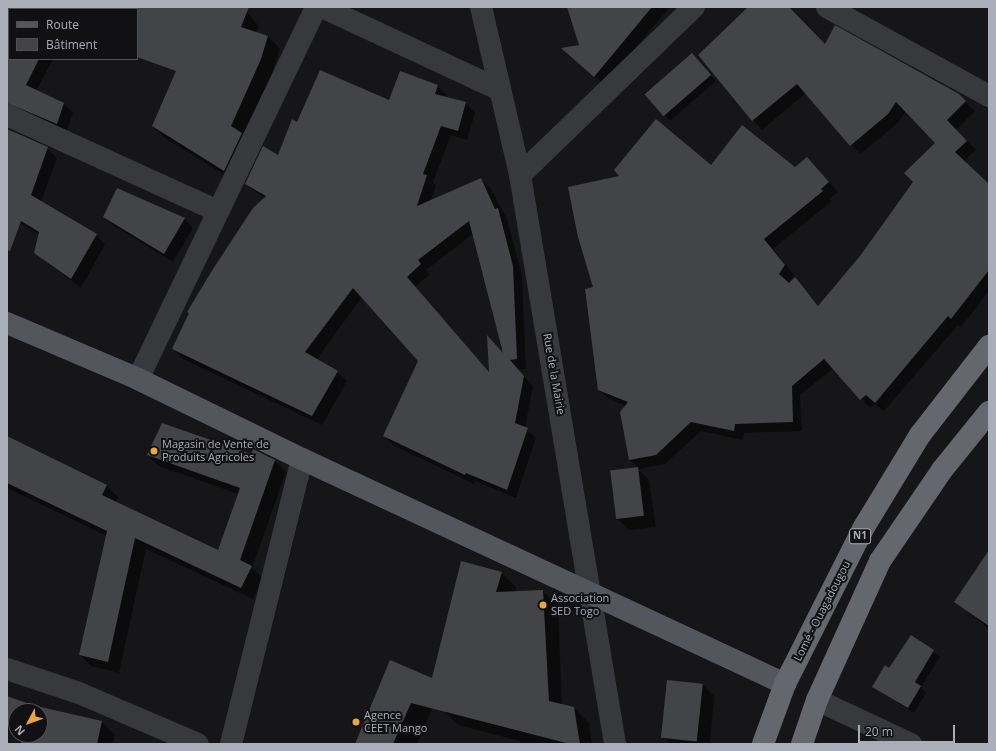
<!DOCTYPE html>
<meta charset="utf-8">
<style>
body{margin:0}
#map{position:relative;width:996px;height:751px;overflow:hidden;background:#161618;font-family:"Open Sans",sans-serif}
div>[style]{position:absolute}
.shadow>*{inset:0;background:#0007}
.building>*{inset:0;background:#434448;transform-origin:0 0}
.minor>*{height:22px;margin:-11px;padding:0 11px;transform-origin:11px;border-radius:11px;background:#37393d}
.major>*{height:22px;margin:-11px;padding:0 11px;transform-origin:11px;border-radius:11px;background:#53565c}
.highway>*{height:22px;margin:-11px;padding:0 11px;transform-origin:11px;border-radius:11px;background:#64676e}
.dots>*{width:11px;height:11px;translate:-50% -50%;box-sizing:border-box;border:2px solid #111113;border-radius:50%}
span{translate:-50% -50%;white-space:nowrap;text-align:center;line-height:1.15;-webkit-text-stroke:4px #111113;paint-order:stroke}
.shield-label span{padding:1px 3px;background:#111113;border:1px solid;border-radius:3px;-webkit-text-stroke-width:0}
.shield-label{font-size:10px;color:#a9aeb8;font-weight:700}
.street-label{font-size:11px;color:#a9aeb8}
.poi-label{font-size:11px;color:#a9aeb8}
.left{translate:0 -50%;text-align:left}
.frame{position:absolute;inset:0;border:8px solid #a9aeb8;pointer-events:none}
.legend{position:absolute;left:8px;top:8px;width:130px;height:52px;box-sizing:border-box;background:#111113;border:1px solid #4e5055;margin:0;padding:5px 7px;list-style:none;font-size:12px;color:#a9aeb8}
.legend li{display:flex;align-items:center;gap:8px;height:20px}
.legend b{width:20px;border:1px solid #4e5055}
.north{position:absolute;left:8px;top:703px;width:40px;height:40px;box-sizing:border-box;background:#111113;border:1px solid #4e5055;border-radius:50%;rotate:229deg;font-size:11px;font-weight:700;line-height:16px;text-align:center;color:#a9aeb8}
.north::after{content:'';display:block;margin:auto;width:14px;height:18px;background:#eda63a;clip-path:polygon(50% 0,100% 100%,50% 72%,0 100%)}
.scale{position:absolute;left:858px;top:725px;width:97px;height:18px;box-sizing:border-box;border:2px solid #a9aeb8;border-top:0;padding-left:5px;font-size:12px;line-height:14px;white-space:nowrap;color:#a9aeb8;-webkit-text-stroke:3px #111113;paint-order:stroke}
</style>
<div id="map">
<div class="shadow">
<div style="clip-path:polygon(7px 7px,39px 9px,9px 9px,9px 59px,53px 59px,36px 91px,64px 104px,73px 113px,66px 132px,26px 114px,17px 105px,7px 87px)"></div>
<div style="clip-path:polygon(140px 7px,243px 7px,259px 26px,256px 33px,268px 36px,280px 49px,236px 182px,165px 138px,153px 126px,179px 75px)"></div>
<div style="clip-path:polygon(568px 7px,670px 7px,604px 85px,572px 57px,581px 46px)"></div>
<div style="clip-path:polygon(750px 7px,788px 7px,825px 45px,958px 95px,975px 111px,956px 130px,976px 150px,964px 161px,989px 185px,989px 291px,961px 327px,958px 325px,884px 411px,875px 404px,870px 408px,834px 368px,800px 395px,802px 431px,744px 433px,743px 440px,701px 431px,665px 464px,638px 469px,649px 480px,656px 527px,629px 530px,617px 519px,638px 468px,630px 460px,626px 406px,609px 399px,599px 390px,594px 288px,711px 167px,795px 168px,807px 158px,838px 192px,829px 199px,832px 201px,773px 249px,794px 275px,789px 283px,795px 279px,819px 306px,861px 257px,914px 182px,937px 143px,906px 111px,898px 123px,860px 154px,806px 93px,762px 130px,699px 55px)"></div>
<div style="clip-path:polygon(697px 60px,716px 81px,670px 121px,644px 93px)"></div>
<div style="clip-path:polygon(evenodd,437px 86px,447px 95px,446px 98px,465px 103px,475px 113px,467px 140px,451px 135px,433px 182px,436px 186px,431px 201px,481px 179px,491px 189px,507px 219px,522px 276px,526px 369px,518px 370px,533px 386px,525px 428px,536px 438px,516px 498px,475px 481px,474px 484px,393px 445px,384px 436px,419px 361px,362px 297px,316px 360px,337px 372px,347px 381px,322px 425px,183px 359px,173px 349px,265px 199px,246px 184px,279px 157px,298px 123px,390px 101px,437px 86px,473px 234px,505px 356px,490px 373px,415px 287px,430px 274px,426px 270px,473px 234px)"></div>
<div style="clip-path:polygon(7px 131px,47px 148px,57px 158px,41px 202px,96px 235px,105px 244px,81px 288px,35px 253px,40px 235px,11px 218px,7px 225px)"></div>
<div style="clip-path:polygon(117px 189px,185px 219px,193px 228px,173px 262px,114px 226px,105px 217px)"></div>
<div style="clip-path:polygon(7px 447px,106px 485px,118px 497px,115px 503px,218px 551px,238px 494px,159px 466px,148px 455px,252px 456px,274px 460px,286px 472px,252px 568px,263px 578px,253px 599px,146px 549px,119px 673px,91px 666px,80px 655px,107px 536px,7px 488px)"></div>
<div style="clip-path:polygon(989px 552px,989px 629px,956px 602px)"></div>
<div style="clip-path:polygon(501px 573px,516px 587px,515px 593px,543px 591px,558px 606px,562px 705px,574px 708px,589px 723px,592px 744px,520px 744px,520px 741px,458px 725px,444px 711px)"></div>
<div style="clip-path:polygon(911px 637px,940px 657px,921px 687px,926px 693px,914px 713px,874px 687px,890px 669px)"></div>
<div style="clip-path:polygon(391px 662px,439px 692px,417px 744px,356px 744px)"></div>
<div style="clip-path:polygon(703px 685px,714px 696px,710px 744px,670px 744px,663px 737px)"></div>
<div style="clip-path:polygon(7px 697px,32px 706px,102px 722px,115px 735px,113px 744px,22px 744px,23px 737px,17px 735px,40px 735px,40px 711px,16px 711px,16px 735px,7px 731px)"></div>
</div>
<div class="building">
<div style="clip-path:polygon(137px 7px,249px 7px,241px 27px,268px 36px,261px 59px,231px 126px,242px 133px,224px 171px,152px 126px,176px 71px,137px 57px)"></div>
<div style="clip-path:polygon(567px 7px,652px 7px,594px 77px,561px 48px,579px 45px)"></div>
<div style="clip-path:polygon(748px 7px,789px 7px,825px 44px,835px 25px,959px 94px,966px 101px,947px 120px,967px 141px,955px 152px,989px 184px,989px 270px,951px 319px,948px 316px,875px 403px,866px 395px,860px 400px,824px 359px,792px 386px,793px 422px,735px 424px,734px 431px,691px 422px,656px 455px,629px 460px,620px 412px,628px 402px,598px 390px,585px 289px,593px 287px,578px 237px,568px 187px,619px 176px,614px 170px,656px 119px,711px 165px,742px 125px,795px 167px,807px 157px,829px 182px,821px 189px,823px 191px,764px 239px,785px 265px,779px 274px,789px 283px,795px 277px,818px 306px,860px 256px,913px 182px,904px 173px,935px 143px,896px 102px,888px 114px,850px 146px,797px 84px,752px 121px,698px 55px)"></div>
<div style="left:692px;top:53px;width:29px;height:63px;rotate:49deg"></div>
<div style="clip-path:polygon(7px 59px,39px 59px,26px 85px,64px 103px,57px 124px,7px 103px)"></div>
<div style="clip-path:polygon(evenodd,320px 70px,389px 100px,400px 71px,438px 85px,435px 94px,466px 102px,458px 131px,441px 126px,423px 174px,427px 175px,417px 206px,481px 178px,495px 209px,498px 208px,513px 266px,517px 359px,510px 360px,524px 376px,515px 423px,528px 428px,507px 490px,466px 473px,465px 475px,383px 436px,418px 361px,353px 288px,305px 352px,338px 371px,312px 416px,172px 349px,189px 313px,187px 312px,213px 269px,253px 208px,266px 196px,245px 184px,263px 146px,278px 155px,292px 119px,297px 122px,320px 70px,469px 221px,503px 353px,487px 335px,489px 372px,407px 277px,421px 264px,418px 260px,469px 221px)"></div>
<div style="clip-path:polygon(7px 129px,48px 147px,31px 195px,97px 234px,71px 279px,34px 253px,39px 232px,21px 221px,10px 251px,7px 250px)"></div>
<div style="clip-path:polygon(117px 188px,185px 218px,164px 254px,103px 217px)"></div>
<div style="clip-path:polygon(162px 423px,251px 454px,253px 449px,275px 460px,240px 560px,252px 566px,241px 588px,135px 538px,108px 662px,79px 655px,107px 531px,7px 483px,7px 436px,107px 485px,102px 495px,218px 550px,240px 488px,147px 455px)"></div>
<div style="left:638px;top:467px;width:49px;height:28px;rotate:83deg"></div>
<div style="clip-path:polygon(989px 550px,989px 626px,954px 602px)"></div>
<div style="clip-path:polygon(461px 561px,502px 572px,496px 592px,543px 590px,549px 701px,574px 707px,580px 744px,570px 744px,411px 703px,393px 744px,355px 744px,390px 660px,432px 678px)"></div>
<div style="clip-path:polygon(911px 635px,934px 650px,915px 682px,921px 686px,908px 708px,872px 687px,885px 665px,889px 668px)"></div>
<div style="left:667px;top:680px;width:36px;height:58px;rotate:6deg"></div>
<div style="clip-path:polygon(7px 696px,32px 705px,102px 721px,97px 744px,21px 744px,23px 735px,40px 735px,40px 711px,16px 711px,16px 727px,7px 724px)"></div>
</div>
<div class="minor">
<div style="left:322px;top:7px;width:196px;rotate:25deg"></div>
<div style="left:481px;top:7px;width:172px;rotate:76.9deg"></div>
<div style="left:520px;top:175px;width:577px;rotate:80.52deg"></div>
<div style="left:827px;top:7px;width:185px;rotate:28.8deg"></div>
<div style="left:7px;top:115px;width:232px;rotate:24.5deg"></div>
<div style="left:520px;top:175px;width:242px;rotate:-44deg"></div>
<div style="left:138px;top:379px;width:412px;rotate:-64.4deg"></div>
<div style="left:7px;top:669px;width:76px;rotate:18.4deg"></div>
<div style="left:79px;top:693px;width:129px;rotate:23.2deg"></div>
<div style="left:817px;top:700px;width:104px;rotate:25.1deg"></div>
<div style="left:231px;top:744px;width:294px;rotate:-76deg"></div>
</div>
<div class="major">
<div style="left:7px;top:323px;width:142px;rotate:23.1deg"></div>
<div style="left:138px;top:379px;width:182px;rotate:26deg"></div>
<div style="left:302px;top:459px;width:533px;rotate:24.98deg"></div>
</div>
<div class="highway">
<div style="left:763px;top:744px;width:64px;rotate:-69.9deg"></div>
<div style="left:785px;top:684px;width:176px;rotate:-63.3deg"></div>
<div style="left:864px;top:527px;width:108px;rotate:-58.7deg"></div>
<div style="left:920px;top:435px;width:113px;rotate:-52.2deg"></div>
<div style="left:802px;top:744px;width:46px;rotate:-71.2deg"></div>
<div style="left:817px;top:700px;width:153px;rotate:-65.6deg"></div>
<div style="left:880px;top:561px;width:110px;rotate:-55.7deg"></div>
<div style="left:942px;top:470px;width:75px;rotate:-51deg"></div>
</div>
<div class="dots">
<div style="left:154px;top:451px;background:#eda63a"></div>
<div style="left:543px;top:605px;background:#eda63a"></div>
<div style="left:356px;top:722px;background:#eda63a"></div>
</div>
<div class="shield-label">
<span style="left:860px;top:536px">N1</span>
</div>
<div class="street-label">
<span style="left:554px;top:374px;rotate:80deg">Rue de la Mairie</span>
<span style="left:822px;top:611px;rotate:-63deg">Lomé - Ouagadougou</span>
</div>
<div class="poi-label">
<span class="left" style="left:162px;top:451px">Magasin de Vente de<br>Produits Agricoles</span>
<span class="left" style="left:551px;top:605px">Association<br>SED Togo</span>
<span class="left" style="left:364px;top:722px">Agence<br>CEET Mango</span>
</div>
<div class="frame"></div>
<ul class="legend">
<li><b style="height:5px;background:#53565c"></b>Route</li>
<li><b style="height:11px;background:#434448"></b>Bâtiment</li>
</ul>
<div class="north">N</div>
<div class="scale">20 m</div>
</div>
